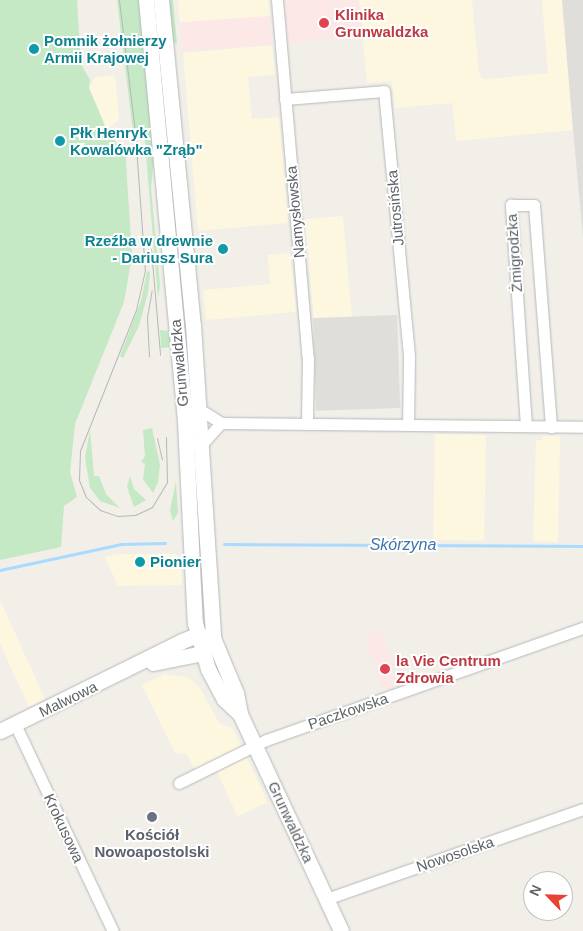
<!DOCTYPE html>
<meta charset="utf-8">
<style>
body{margin:0}
#map{position:relative;width:583px;height:931px;overflow:hidden;background:#f1efe8;font-family:Arial,sans-serif}
div>[style]{position:absolute}
.commercial>*{inset:0;background:#fef7e0;transform-origin:0 0}
.industrial>*{inset:0;background:#e0deda;transform-origin:0 0}
.medical>*{inset:0;background:#fce8e6;transform-origin:0 0}
.green>*{inset:0;background:#c5e8c5}
.stream>*{height:3px;margin:-1.5px;padding:0 1.5px;transform-origin:1.5px;border-radius:1.5px;background:#aadaff}
.roads{filter:drop-shadow(0 0 1px #b5b8bc) drop-shadow(0 0 1px #b5b8bc)}
.minor>*{height:11px;margin:-5.5px;padding:0 5.5px;transform-origin:5.5px;border-radius:5.5px;background:#fff}
.tertiary>*{height:15px;margin:-7.5px;padding:0 7.5px;transform-origin:7.5px;border-radius:7.5px;background:#fff}
.tram>*{height:1px;margin:-0.5px;padding:0 0.5px;transform-origin:0.5px;border-radius:0.5px;background:#b6b7b8}
.dots>*{width:14px;height:14px;translate:-50% -50%;box-sizing:border-box;border:2px solid #fff;border-radius:50%}
span{translate:-50% -50%;white-space:nowrap;text-align:center;line-height:1.15;-webkit-text-stroke:4px #fff;paint-order:stroke}
.health-label{font-size:15px;color:#be3a42;font-weight:700}
.left{translate:0 -50%;text-align:left}
.culture-label{font-size:15px;color:#0d838f;font-weight:700}
.right{translate:-100% -50%;text-align:right}
.street-label{font-size:15px;color:#5f6368}
.worship-label{font-size:15px;color:#5b616d;font-weight:700}
.water-label{font-size:16px;color:#4174aa;font-style:italic}
.north{position:absolute;left:523px;top:871px;width:50px;height:50px;box-sizing:border-box;background:#fff;border:1px solid #bfc1c3;border-radius:50%;rotate:294deg;font-size:14px;font-weight:700;line-height:20px;text-align:center;color:#5f6368}
.north::after{content:'';display:block;margin:auto;width:18px;height:22px;background:#ea4335;clip-path:polygon(50% 0,100% 100%,50% 72%,0 100%)}
</style>
<div id="map">
<div class="commercial">
<div style="clip-path:polygon(178px 0,268px 0,270px 16px,180px 24px)"></div>
<div style="clip-path:polygon(359px 0,472px 0,479px 73px,482px 79px,489px 79px,548px 73px,542px 0,562px 0,573px 130px,456px 141px,452px 103px,395px 108px,392px 81px,367px 83px)"></div>
<div style="clip-path:polygon(272px 45px,275px 75px,248px 77px,252px 119px,279px 117px,288px 223px,198px 231px,183px 53px)"></div>
<div style="clip-path:polygon(115px 75px,119px 120px,107px 129px,89px 88px,95px 77px)"></div>
<div style="left:343px;top:216px;width:103px;height:38px;rotate:85deg"></div>
<div style="clip-path:polygon(290px 253px,296px 312px,206px 320px,203px 290px,270px 284px,268px 255px)"></div>
<div style="left:435px;top:434px;width:51px;height:106px;rotate:1deg"></div>
<div style="clip-path:polygon(543px 436px,560px 436px,558px 542px,533px 541px,536px 440px,542px 440px)"></div>
<div style="clip-path:polygon(117px 554px,176px 554px,181px 557px,182px 585px,118px 586px,105px 557px)"></div>
<div style="clip-path:polygon(0 600px,45px 699px,29px 707px,0 644px)"></div>
<div style="clip-path:polygon(164px 674px,190px 678px,201px 690px,219px 723px,232px 728px,243px 749px,196px 772px,187px 754px,175px 753px,142px 685px)"></div>
<div style="left:246px;top:756px;width:51px;height:33px;rotate:65deg"></div>
</div>
<div class="industrial">
<div style="clip-path:polygon(562px 0,583px 0,583px 237px,573px 130px)"></div>
<div style="left:397px;top:315px;width:93px;height:84px;rotate:88deg"></div>
</div>
<div class="medical">
<div style="clip-path:polygon(285px 0,359px 0,363px 35px,288px 43px)"></div>
<div style="left:270px;top:16px;width:29px;height:90px;rotate:86deg"></div>
<div style="left:381px;top:630px;width:58px;height:18px;rotate:71deg"></div>
</div>
<div class="green">
<div style="clip-path:polygon(0 0,77px 0,81px 64px,90px 80px,89px 88px,108px 133px,111px 132px,118px 147px,125px 147px,132px 256px,124px 302px,75px 424px,70px 472px,77px 497px,64px 506px,61px 547px,0 560px)"></div>
<div style="clip-path:polygon(117px 0,140px 0,154px 157px,151px 188px,160px 285px,158px 298px,144px 131px,133px 132px)"></div>
<div style="clip-path:polygon(168px 0,173px 0,177px 44px,173px 42px)"></div>
<div style="clip-path:polygon(147px 271px,150px 272px,148px 293px,139px 326px,123px 358px,120px 356px,141px 301px)"></div>
<div style="clip-path:polygon(160px 330px,170px 331px,172px 347px,161px 348px)"></div>
<div style="clip-path:polygon(152px 428px,160px 465px,158px 482px,153px 493px,143px 479px,145px 464px,141px 462px,145px 456px,143px 430px)"></div>
<div style="clip-path:polygon(90px 430px,94px 476px,99px 476px,106px 494px,120px 508px,100px 501px,90px 488px,85px 458px)"></div>
<div style="clip-path:polygon(130px 476px,134px 489px,146px 500px,134px 507px,127px 487px)"></div>
<div style="clip-path:polygon(176px 481px,178px 513px,173px 521px,170px 510px)"></div>
</div>
<div class="stream">
<div style="left:224px;top:544px;width:359px;rotate:0.3deg"></div>
<div style="left:0;top:570px;width:124px;rotate:-12.1deg"></div>
<div style="left:121px;top:544px;width:44px;rotate:-1.3deg"></div>
</div>
<div class="roads">
<div class="minor">
<div style="left:277px;top:0;width:359px;rotate:85.1deg"></div>
<div style="left:308px;top:358px;width:66px;rotate:90.9deg"></div>
<div style="left:285px;top:99px;width:99px;rotate:-4.6deg"></div>
<div style="left:384px;top:91px;width:266px;rotate:84.6deg"></div>
<div style="left:409px;top:356px;width:68px;rotate:90.8deg"></div>
<div style="left:199px;top:409px;width:26px;rotate:32deg"></div>
<div style="left:221px;top:423px;width:362px;rotate:0.6deg"></div>
<div style="left:526px;top:426px;width:222px;rotate:-93.9deg"></div>
<div style="left:511px;top:205px;width:23px"></div>
<div style="left:534px;top:205px;width:223px;rotate:85.6deg"></div>
<div style="left:202px;top:444px;width:28px;rotate:-48deg"></div>
<div style="left:15px;top:724px;width:229px;rotate:64.7deg"></div>
<div style="left:179px;top:783px;width:97px;rotate:-26.3deg"></div>
<div style="left:266px;top:740px;width:336px;rotate:-19.5deg"></div>
<div style="left:326px;top:899px;width:272px;rotate:-19.3deg"></div>
</div>
<div class="tertiary">
<div style="left:146px;top:0;width:424px;rotate:84.7deg"></div>
<div style="left:185px;top:422px;width:201px;rotate:87.2deg"></div>
<div style="left:195px;top:623px;width:48px;rotate:74.2deg"></div>
<div style="left:208px;top:669px;width:34px;rotate:62deg"></div>
<div style="left:224px;top:699px;width:22px;rotate:43deg"></div>
<div style="left:161px;top:0;width:327px;rotate:84.4deg"></div>
<div style="left:193px;top:325px;width:314px;rotate:86.3deg"></div>
<div style="left:213px;top:638px;width:60px;rotate:67.3deg"></div>
<div style="left:236px;top:693px;width:21px;rotate:79deg"></div>
<div style="left:240px;top:714px;width:239px;rotate:65deg"></div>
<div style="left:153px;top:663px;width:50px;rotate:-11.5deg"></div>
<div style="left:202px;top:653px;width:9px;rotate:-49deg"></div>
<div style="left:0;top:731px;width:203px;rotate:-26.3deg"></div>
<div style="left:182px;top:641px;width:16px;rotate:-22deg"></div>
<div style="left:197px;top:635px;width:10px;rotate:11deg"></div>
</div>
</div>
<div class="tram">
<div style="left:119px;top:0;width:133px;rotate:83.1deg"></div>
<div style="left:135px;top:132px;width:138px;rotate:85.9deg"></div>
<div style="left:145px;top:270px;width:41px;rotate:102.7deg"></div>
<div style="left:136px;top:310px;width:152px;rotate:111.7deg"></div>
<div style="left:80px;top:451px;width:29px;rotate:92deg"></div>
<div style="left:79px;top:480px;width:18px;rotate:68deg"></div>
<div style="left:86px;top:497px;width:19px;rotate:43deg"></div>
<div style="left:100px;top:510px;width:18px;rotate:19deg"></div>
<div style="left:117px;top:516px;width:18px;rotate:-3deg"></div>
<div style="left:135px;top:515px;width:19px;rotate:-25deg"></div>
<div style="left:152px;top:507px;width:29px;rotate:-59deg"></div>
<div style="left:167px;top:482px;width:45px;rotate:-91.3deg"></div>
<div style="left:151px;top:249px;width:106px;rotate:85.1deg"></div>
<div style="left:149px;top:356px;width:39px;rotate:-93deg"></div>
<div style="left:147px;top:317px;width:27px;rotate:-80deg"></div>
<div style="left:157px;top:438px;width:22px;rotate:77deg"></div>
</div>
<div class="dots">
<div style="left:324px;top:23px;background:#e0444e"></div>
<div style="left:34px;top:49px;background:#0f9aa8"></div>
<div style="left:60px;top:141px;background:#0f9aa8"></div>
<div style="left:223px;top:249px;background:#0f9aa8"></div>
<div style="left:140px;top:562px;background:#0f9aa8"></div>
<div style="left:385px;top:669px;background:#e0444e"></div>
<div style="left:152px;top:817px;background:#6b7280"></div>
</div>
<div class="health-label">
<span class="left" style="left:335px;top:23px">Klinika<br>Grunwaldzka</span>
<span class="left" style="left:396px;top:669px">la Vie Centrum<br>Zdrowia</span>
</div>
<div class="culture-label">
<span class="left" style="left:44px;top:49px">Pomnik żołnierzy<br>Armii Krajowej</span>
<span class="left" style="left:70px;top:141px">Płk Henryk<br>Kowalówka "Zrąb"</span>
<span class="right" style="left:213px;top:249px">Rzeźba w drewnie<br>- Dariusz Sura</span>
<span class="left" style="left:150px;top:562px">Pionier</span>
</div>
<div class="street-label">
<span style="left:395px;top:208px;rotate:-95deg">Jutrosińska</span>
<span style="left:295px;top:212px;rotate:-95deg">Namysłowska</span>
<span style="left:514px;top:253px;rotate:-94deg">Żmigrodzka</span>
<span style="left:179px;top:363px;rotate:-95deg">Grunwaldzka</span>
<span style="left:68px;top:699px;rotate:-26deg">Malwowa</span>
<span style="left:348px;top:711px;rotate:-19deg">Paczkowska</span>
<span style="left:291px;top:822px;rotate:65deg">Grunwaldzka</span>
<span style="left:64px;top:828px;rotate:65deg">Krokusowa</span>
<span style="left:455px;top:854px;rotate:-19deg">Nowosolska</span>
</div>
<div class="worship-label">
<span style="left:152px;top:843px">Kościół<br>Nowoapostolski</span>
</div>
<div class="water-label">
<span style="left:403px;top:545px">Skórzyna</span>
</div>
<div class="north">N</div>
</div>
